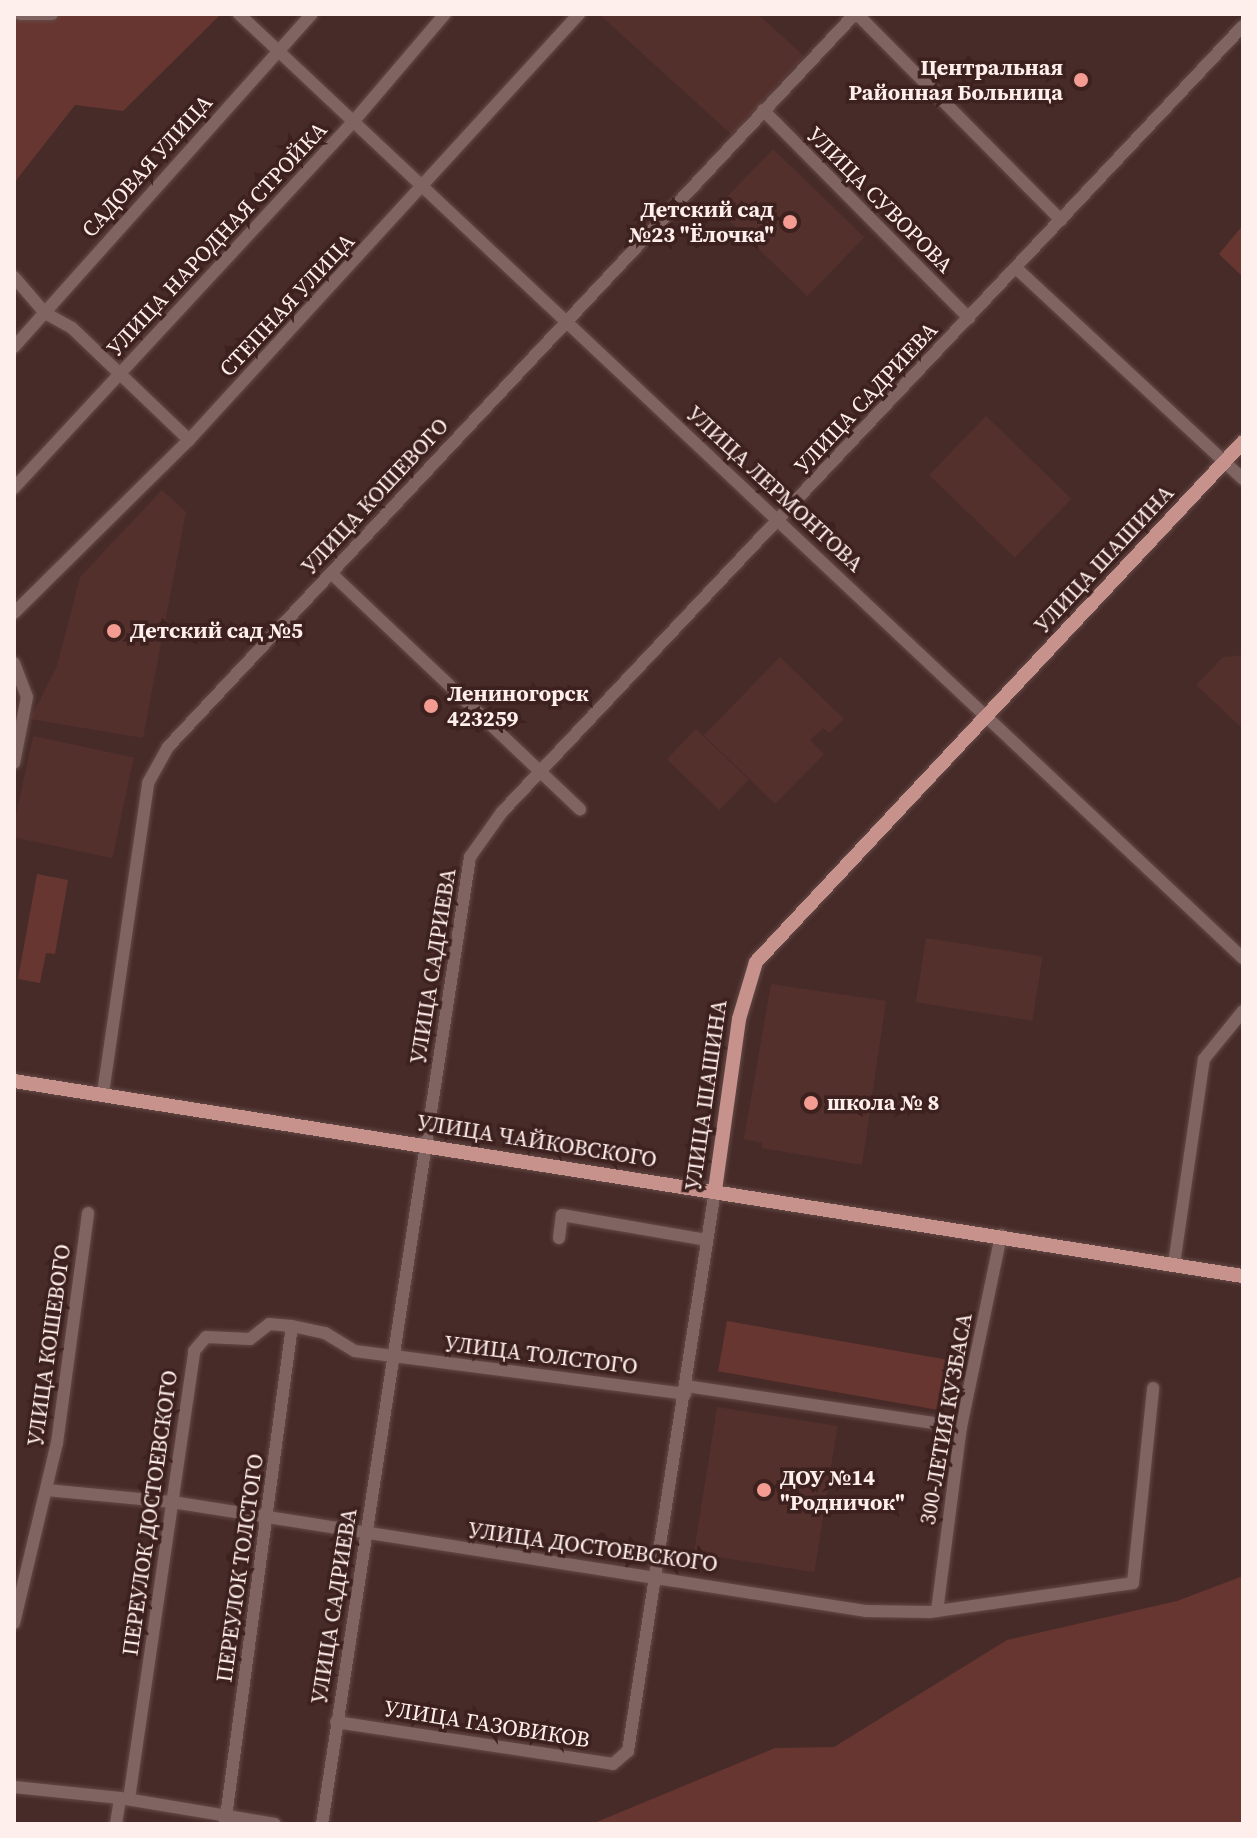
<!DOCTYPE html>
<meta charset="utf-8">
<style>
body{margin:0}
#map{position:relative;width:1257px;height:1838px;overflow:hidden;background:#472b28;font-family:"Source Serif 4",serif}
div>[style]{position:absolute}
.built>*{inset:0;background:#54302c;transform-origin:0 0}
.green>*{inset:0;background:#683631;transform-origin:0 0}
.roads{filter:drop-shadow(0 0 2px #644a47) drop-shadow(0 0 2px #644a47)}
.minor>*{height:12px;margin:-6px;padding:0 6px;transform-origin:6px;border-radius:6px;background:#7f6461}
.major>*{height:14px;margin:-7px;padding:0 7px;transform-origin:7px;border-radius:7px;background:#c8928c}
.dots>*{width:22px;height:22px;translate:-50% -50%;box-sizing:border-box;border:4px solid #3d211e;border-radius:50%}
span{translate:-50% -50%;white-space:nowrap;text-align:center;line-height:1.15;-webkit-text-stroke:7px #3d211e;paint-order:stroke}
.poi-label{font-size:22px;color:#feeeec;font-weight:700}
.right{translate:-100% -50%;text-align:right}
.left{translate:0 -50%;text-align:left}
.street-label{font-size:22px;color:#feeeec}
.frame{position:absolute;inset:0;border:16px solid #feeeec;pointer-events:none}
</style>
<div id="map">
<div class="built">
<div style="clip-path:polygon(599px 14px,758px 14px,804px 56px,732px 135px)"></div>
<div style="left:773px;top:149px;width:127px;height:82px;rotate:44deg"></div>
<div style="left:986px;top:416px;width:119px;height:82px;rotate:44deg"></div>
<div style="clip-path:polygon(162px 490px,186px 512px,143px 738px,30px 719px,57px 666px,80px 577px)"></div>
<div style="clip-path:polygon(1243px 655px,1243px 729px,1196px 685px,1223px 657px)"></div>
<div style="clip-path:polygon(780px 657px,844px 719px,829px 733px,823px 728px,810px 740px,824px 754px,775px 804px,704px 735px)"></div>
<div style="left:696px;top:729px;width:73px;height:42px;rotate:44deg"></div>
<div style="left:33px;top:736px;width:103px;height:103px;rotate:12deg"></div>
<div style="left:926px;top:938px;width:118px;height:65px;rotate:9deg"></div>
<div style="clip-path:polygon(771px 984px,886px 1001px,862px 1165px,762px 1148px,762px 1143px,744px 1139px)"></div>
<div style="left:717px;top:1407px;width:122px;height:148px;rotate:9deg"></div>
</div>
<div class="green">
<div style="clip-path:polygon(14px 14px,221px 14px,123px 111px,75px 105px,14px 183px)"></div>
<div style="clip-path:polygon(1243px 225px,1243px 275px,1242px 276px,1219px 254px)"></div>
<div style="clip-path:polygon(37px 874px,68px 880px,55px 954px,46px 953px,40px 983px,18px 979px)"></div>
<div style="left:727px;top:1321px;width:228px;height:51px;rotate:10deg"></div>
<div style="clip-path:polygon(1243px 1576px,1242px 1824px,592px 1824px,775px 1748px,834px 1747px,1007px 1640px,1177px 1601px)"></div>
</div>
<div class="roads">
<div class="minor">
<div style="left:20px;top:14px;width:32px"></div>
<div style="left:239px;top:14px;width:1378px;rotate:43.24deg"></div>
<div style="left:857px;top:14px;width:290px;rotate:45.3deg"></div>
<div style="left:763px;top:110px;width:293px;rotate:45.3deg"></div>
<div style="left:1016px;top:268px;width:310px;rotate:42.9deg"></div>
<div style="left:14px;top:277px;width:48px;rotate:49.3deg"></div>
<div style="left:45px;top:313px;width:31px;rotate:29deg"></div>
<div style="left:72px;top:328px;width:162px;rotate:43.7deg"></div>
<div style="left:14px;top:347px;width:447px;rotate:-48.2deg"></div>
<div style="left:14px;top:488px;width:499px;rotate:-47.2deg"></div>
<div style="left:353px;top:122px;width:142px;rotate:-49.6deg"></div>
<div style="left:332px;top:574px;width:342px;rotate:43.5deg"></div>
<div style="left:14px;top:613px;width:246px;rotate:-44.7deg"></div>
<div style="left:189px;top:440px;width:578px;rotate:-47.53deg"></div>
<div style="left:14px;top:663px;width:36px;rotate:69deg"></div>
<div style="left:27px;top:697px;width:67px;rotate:101.1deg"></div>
<div style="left:103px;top:1093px;width:313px;rotate:-81.7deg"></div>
<div style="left:148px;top:783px;width:41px;rotate:-60.9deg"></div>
<div style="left:168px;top:747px;width:1005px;rotate:-46.86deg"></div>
<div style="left:559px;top:1238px;width:23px;rotate:-83deg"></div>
<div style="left:562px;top:1215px;width:146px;rotate:9.8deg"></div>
<div style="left:1174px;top:1264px;width:207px;rotate:-81.7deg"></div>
<div style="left:1204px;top:1059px;width:62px;rotate:-50.9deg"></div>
<div style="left:686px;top:1386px;width:278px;rotate:8.5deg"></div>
<div style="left:47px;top:1490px;width:126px;rotate:5.5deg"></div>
<div style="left:172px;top:1502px;width:703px;rotate:8.93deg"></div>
<div style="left:866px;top:1611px;width:64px;rotate:0.9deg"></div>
<div style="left:930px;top:1612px;width:205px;rotate:-8.1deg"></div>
<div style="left:1133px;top:1583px;width:196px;rotate:-84.1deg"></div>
<div style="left:937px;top:1611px;width:186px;rotate:-82.6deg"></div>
<div style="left:961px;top:1427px;width:196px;rotate:-78.2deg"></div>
<div style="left:14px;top:1623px;width:185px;rotate:-76.6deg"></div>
<div style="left:57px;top:1443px;width:232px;rotate:-82.3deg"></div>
<div style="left:336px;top:1722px;width:280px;rotate:8.6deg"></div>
<div style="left:613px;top:1764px;width:20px;rotate:-41deg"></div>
<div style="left:628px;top:1751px;width:568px;rotate:-81.18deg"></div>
<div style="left:14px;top:1787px;width:107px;rotate:5.9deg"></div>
<div style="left:120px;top:1798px;width:157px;rotate:9.5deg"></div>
<div style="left:129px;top:1799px;width:453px;rotate:-81.7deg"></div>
<div style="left:194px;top:1351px;width:18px;rotate:-49deg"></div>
<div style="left:206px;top:1337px;width:44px;rotate:2.6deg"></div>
<div style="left:250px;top:1339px;width:24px;rotate:-38deg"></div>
<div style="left:269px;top:1324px;width:23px;rotate:5deg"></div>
<div style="left:292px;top:1326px;width:34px;rotate:12deg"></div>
<div style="left:325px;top:1333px;width:35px;rotate:31deg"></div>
<div style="left:355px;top:1351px;width:333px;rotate:7.4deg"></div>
<div style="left:116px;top:1824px;width:26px;rotate:-81deg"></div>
<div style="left:225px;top:1824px;width:502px;rotate:-82.34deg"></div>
<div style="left:322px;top:1824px;width:978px;rotate:-81.3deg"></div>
<div style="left:470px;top:857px;width:55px;rotate:-54.6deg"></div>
<div style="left:502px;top:812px;width:1080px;rotate:-46.69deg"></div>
</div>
<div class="major">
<div style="left:14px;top:1081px;width:1244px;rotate:9.02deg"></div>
<div style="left:715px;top:1190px;width:173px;rotate:-82deg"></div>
<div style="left:739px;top:1019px;width:59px;rotate:-73.4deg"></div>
<div style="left:756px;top:962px;width:712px;rotate:-46.88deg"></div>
</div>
</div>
<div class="dots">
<div style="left:1081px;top:80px;background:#f59c92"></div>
<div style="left:790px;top:222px;background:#f59c92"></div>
<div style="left:114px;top:631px;background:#f59c92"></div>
<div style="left:431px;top:706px;background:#f59c92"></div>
<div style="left:811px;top:1103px;background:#f59c92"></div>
<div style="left:764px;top:1490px;background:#f59c92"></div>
</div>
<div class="poi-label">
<span class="right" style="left:1063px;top:80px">Центральная<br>Районная Больница</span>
<span class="right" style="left:774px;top:222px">Детский сад<br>№23 "Ёлочка"</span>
<span class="left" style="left:130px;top:631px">Детский сад №5</span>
<span class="left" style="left:447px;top:706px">Лениногорск<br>423259</span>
<span class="left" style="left:827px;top:1103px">школа № 8</span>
<span class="left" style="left:780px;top:1490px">ДОУ №14<br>"Родничок"</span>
</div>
<div class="street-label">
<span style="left:147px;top:166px;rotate:-48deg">САДОВАЯ УЛИЦА</span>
<span style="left:880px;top:200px;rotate:45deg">УЛИЦА СУВОРОВА</span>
<span style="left:217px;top:239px;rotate:-47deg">УЛИЦА НАРОДНАЯ СТРОЙКА</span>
<span style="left:287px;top:305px;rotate:-47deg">СТЕПНАЯ УЛИЦА</span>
<span style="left:866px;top:398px;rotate:-47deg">УЛИЦА САДРИЕВА</span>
<span style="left:775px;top:489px;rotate:43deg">УЛИЦА ЛЕРМОНТОВА</span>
<span style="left:375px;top:496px;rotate:-47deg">УЛИЦА КОШЕВОГО</span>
<span style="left:1104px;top:559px;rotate:-47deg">УЛИЦА ШАШИНА</span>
<span style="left:433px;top:966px;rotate:-81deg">УЛИЦА САДРИЕВА</span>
<span style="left:706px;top:1095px;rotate:-82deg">УЛИЦА ШАШИНА</span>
<span style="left:537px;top:1141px;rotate:9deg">УЛИЦА ЧАЙКОВСКОГО</span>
<span style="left:49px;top:1345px;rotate:-82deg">УЛИЦА КОШЕВОГО</span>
<span style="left:541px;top:1355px;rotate:7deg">УЛИЦА ТОЛСТОГО</span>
<span style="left:946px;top:1419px;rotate:-80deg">300-ЛЕТИЯ КУЗБАСА</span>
<span style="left:150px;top:1513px;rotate:-82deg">ПЕРЕУЛОК ДОСТОЕВСКОГО</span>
<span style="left:593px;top:1547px;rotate:8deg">УЛИЦА ДОСТОЕВСКОГО</span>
<span style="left:240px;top:1568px;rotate:-82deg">ПЕРЕУЛОК ТОЛСТОГО</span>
<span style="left:334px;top:1606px;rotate:-81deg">УЛИЦА САДРИЕВА</span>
<span style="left:487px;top:1724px;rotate:9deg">УЛИЦА ГАЗОВИКОВ</span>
</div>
<div class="frame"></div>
</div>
